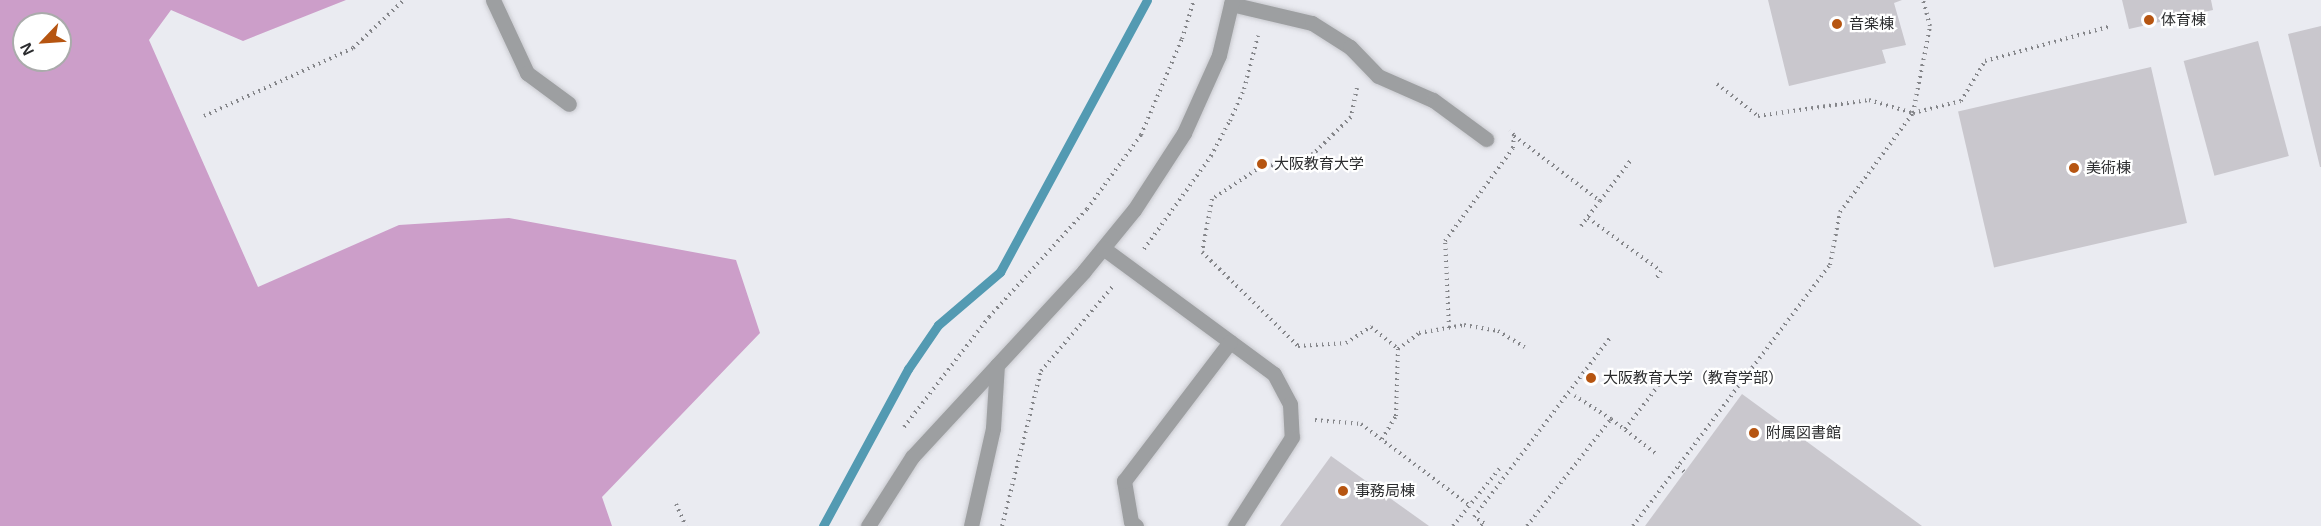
<!DOCTYPE html>
<meta charset="utf-8">
<style>
body{margin:0}
#map{position:relative;width:2321px;height:526px;overflow:hidden;background:#eaebf1;font-family:Helvetica,"Noto Sans JP",sans-serif}
div>[style]{position:absolute}
.forest>*{inset:0;background:#cc9ec9}
.stream>*{height:9px;margin:-4.5px;padding:0 4.5px;transform-origin:4.5px;border-radius:4.5px;background:#539ab2}
.building>*{inset:0;background:#c9c7cd;transform-origin:0 0}
.path>*{height:4px;margin-top:-2px;transform-origin:0;background:repeating-linear-gradient(90deg,#85868a 0 1.5px,transparent 0 6px)}
.roads{filter:drop-shadow(0 0 2px #c8c9ce) drop-shadow(0 0 2px #c8c9ce)}
.service>*{height:15px;margin:-7.5px;padding:0 7.5px;transform-origin:7.5px;border-radius:7.5px;background:#9d9fa1}
.tertiary>*{height:15px;margin:-7.5px;padding:0 7.5px;transform-origin:7.5px;border-radius:7.5px;background:#9d9fa1}
.dots>*{width:16px;height:16px;translate:-50% -50%;box-sizing:border-box;border:3px solid #fff;border-radius:50%}
span{translate:-50% -50%;white-space:nowrap;text-align:center;line-height:1.15;-webkit-text-stroke:4.5px #fff;paint-order:stroke}
.poi-label{font-size:15px;color:#2b2c2e}
.left{translate:0 -50%;text-align:left}
.north{position:absolute;left:12px;top:12px;width:60px;height:60px;box-sizing:border-box;background:#fff;border:2px solid #aaabab;border-radius:50%;rotate:245deg;font-size:16px;font-weight:700;line-height:24px;text-align:center;color:#2b2c2e}
.north::after{content:'';display:block;margin:auto;width:21px;height:27px;background:#b65511;clip-path:polygon(50% 0,100% 100%,50% 72%,0 100%)}
</style>
<div id="map">
<div class="forest">
<div style="clip-path:polygon(evenodd,0 0,346px 0,243px 41px,171px 10px,149px 40px,258px 287px,399px 225px,509px 218px,736px 260px,760px 333px,602px 497px,612px 526px,0 526px,0 0,24px 24px,60px 24px,60px 60px,24px 60px,24px 24px)"></div>
</div>
<div class="stream">
<div style="left:823px;top:526px;width:179px;rotate:-61.6deg"></div>
<div style="left:908px;top:369px;width:53px;rotate:-55.7deg"></div>
<div style="left:938px;top:325px;width:82px;rotate:-40.5deg"></div>
<div style="left:1000px;top:272px;width:309px;rotate:-61.6deg"></div>
</div>
<div class="building">
<div style="clip-path:polygon(1768px 0,1902px 0,1894px 3px,1906px 45px,1882px 50px,1886px 63px,1789px 86px)"></div>
<div style="clip-path:polygon(2122px 0,2211px 0,2213px 10px,2129px 29px)"></div>
<div style="clip-path:polygon(2321px 26px,2321px 167px,2320px 167px,2288px 34px)"></div>
<div style="left:2258px;top:41px;width:119px;height:77px;rotate:75deg"></div>
<div style="left:2151px;top:67px;width:160px;height:198px;rotate:77deg"></div>
<div style="clip-path:polygon(1742px 394px,1922px 526px,1645px 526px)"></div>
<div style="clip-path:polygon(1331px 456px,1429px 526px,1280px 526px)"></div>
</div>
<div class="path">
<div style="left:1717px;top:84px;width:52px;rotate:38deg"></div>
<div style="left:1758px;top:116px;width:112px;rotate:-8.2deg"></div>
<div style="left:1869px;top:100px;width:46px;rotate:16.5deg"></div>
<div style="left:1913px;top:113px;width:49px;rotate:-14deg"></div>
<div style="left:1961px;top:101px;width:47px;rotate:-59deg"></div>
<div style="left:1985px;top:61px;width:131px;rotate:-15.5deg"></div>
<div style="left:1357px;top:88px;width:30px;rotate:102deg"></div>
<div style="left:1351px;top:117px;width:53px;rotate:135.8deg"></div>
<div style="left:1313px;top:154px;width:59px;rotate:164.3deg"></div>
<div style="left:1256px;top:170px;width:53px;rotate:146.6deg"></div>
<div style="left:1212px;top:199px;width:54px;rotate:100.7deg"></div>
<div style="left:1202px;top:252px;width:134px;rotate:44.4deg"></div>
<div style="left:1298px;top:346px;width:48px;rotate:-3.6deg"></div>
<div style="left:1346px;top:343px;width:30px;rotate:-33deg"></div>
<div style="left:1371px;top:327px;width:35px;rotate:39deg"></div>
<div style="left:204px;top:116px;width:164px;rotate:-24.5deg"></div>
<div style="left:353px;top:48px;width:70px;rotate:-43.3deg"></div>
<div style="left:1514px;top:136px;width:108px;rotate:37.1deg"></div>
<div style="left:1600px;top:201px;width:51px;rotate:-52.9deg"></div>
<div style="left:1588px;top:218px;width:90px;rotate:36deg"></div>
<div style="left:1661px;top:271px;width:9px;rotate:122deg"></div>
<div style="left:1581px;top:226px;width:31px;rotate:-53deg"></div>
<div style="left:1144px;top:249px;width:115px;rotate:-54.2deg"></div>
<div style="left:1211px;top:156px;width:40px;rotate:-62deg"></div>
<div style="left:1230px;top:121px;width:35px;rotate:-66deg"></div>
<div style="left:1244px;top:89px;width:55px;rotate:-75.2deg"></div>
<div style="left:1449px;top:328px;width:87px;rotate:-92.6deg"></div>
<div style="left:1445px;top:241px;width:115px;rotate:-53.8deg"></div>
<div style="left:1513px;top:148px;width:13px;rotate:-86deg"></div>
<div style="left:1514px;top:135px;width:6px;rotate:-141deg"></div>
<div style="left:1398px;top:349px;width:26px;rotate:-37deg"></div>
<div style="left:1419px;top:333px;width:46px;rotate:-10.1deg"></div>
<div style="left:1464px;top:325px;width:35px;rotate:10deg"></div>
<div style="left:1498px;top:331px;width:31px;rotate:31deg"></div>
<div style="left:1611px;top:419px;width:56px;rotate:37.7deg"></div>
<div style="left:1315px;top:420px;width:46px;rotate:5deg"></div>
<div style="left:1361px;top:424px;width:135px;rotate:36.9deg"></div>
<div style="left:904px;top:427px;width:139px;rotate:-52.3deg"></div>
<div style="left:989px;top:317px;width:146px;rotate:-47.8deg"></div>
<div style="left:1087px;top:209px;width:92px;rotate:-53.9deg"></div>
<div style="left:1141px;top:135px;width:104px;rotate:-66.9deg"></div>
<div style="left:1182px;top:39px;width:41px;rotate:-72.9deg"></div>
<div style="left:1625px;top:429px;width:59px;rotate:-52.5deg"></div>
<div style="left:1382px;top:439px;width:27px;rotate:-59deg"></div>
<div style="left:1396px;top:416px;width:67px;rotate:-88.3deg"></div>
<div style="left:1678px;top:467px;width:9px;rotate:36deg"></div>
<div style="left:676px;top:504px;width:24px;rotate:66deg"></div>
<div style="left:1002px;top:526px;width:160px;rotate:-75.9deg"></div>
<div style="left:1041px;top:371px;width:113px;rotate:-49.7deg"></div>
<div style="left:1453px;top:526px;width:75px;rotate:-51deg"></div>
<div style="left:1481px;top:526px;width:4px;rotate:-45deg"></div>
<div style="left:1484px;top:523px;width:12px;rotate:-149deg"></div>
<div style="left:1474px;top:517px;width:225px;rotate:-52.8deg"></div>
<div style="left:1527px;top:526px;width:136px;rotate:-51.9deg"></div>
<div style="left:1611px;top:419px;width:43px;rotate:-147.4deg"></div>
<div style="left:1633px;top:526px;width:327px;rotate:-53deg"></div>
<div style="left:1830px;top:265px;width:54px;rotate:-79.3deg"></div>
<div style="left:1840px;top:212px;width:123px;rotate:-53.6deg"></div>
<div style="left:1913px;top:113px;width:89px;rotate:-78.9deg"></div>
<div style="left:1930px;top:26px;width:27px;rotate:-105deg"></div>
</div>
<div class="roads">
<div class="service">
<div style="left:493px;top:0;width:81px;rotate:65deg"></div>
<div style="left:527px;top:73px;width:52px;rotate:36.4deg"></div>
<div style="left:1231px;top:4px;width:83px;rotate:13.2deg"></div>
<div style="left:1312px;top:23px;width:45px;rotate:32.3deg"></div>
<div style="left:1350px;top:47px;width:40px;rotate:46deg"></div>
<div style="left:1378px;top:76px;width:60px;rotate:23.6deg"></div>
<div style="left:1433px;top:100px;width:66px;rotate:36.3deg"></div>
<div style="left:868px;top:526px;width:82px;rotate:-57.5deg"></div>
<div style="left:912px;top:457px;width:253px;rotate:-47.2deg"></div>
<div style="left:1084px;top:271px;width:79px;rotate:-50.7deg"></div>
<div style="left:1134px;top:210px;width:92px;rotate:-57deg"></div>
<div style="left:1184px;top:133px;width:85px;rotate:-65.8deg"></div>
<div style="left:1219px;top:55px;width:57px;rotate:-76.7deg"></div>
<div style="left:971px;top:526px;width:100px;rotate:-77.3deg"></div>
<div style="left:993px;top:428px;width:63px;rotate:-86.4deg"></div>
</div>
<div class="tertiary">
<div style="left:1103px;top:248px;width:212px;rotate:36.4deg"></div>
<div style="left:1274px;top:374px;width:34px;rotate:62deg"></div>
<div style="left:1290px;top:404px;width:33px;rotate:87deg"></div>
<div style="left:1292px;top:437px;width:106px;rotate:122.6deg"></div>
<div style="left:1136px;top:526px;width:6px;rotate:-141deg"></div>
<div style="left:1131px;top:522px;width:42px;rotate:-99.7deg"></div>
<div style="left:1124px;top:481px;width:175px;rotate:-52.7deg"></div>
</div>
</div>
<div class="dots">
<div style="left:2149px;top:20px;background:#b65511"></div>
<div style="left:1837px;top:24px;background:#b65511"></div>
<div style="left:1262px;top:164px;background:#b65511"></div>
<div style="left:2074px;top:168px;background:#b65511"></div>
<div style="left:1591px;top:378px;background:#b65511"></div>
<div style="left:1754px;top:433px;background:#b65511"></div>
<div style="left:1343px;top:491px;background:#b65511"></div>
</div>
<div class="poi-label">
<span class="left" style="left:2161px;top:20px">体育棟</span>
<span class="left" style="left:1849px;top:24px">音楽棟</span>
<span class="left" style="left:1274px;top:164px">大阪教育大学</span>
<span class="left" style="left:2086px;top:168px">美術棟</span>
<span class="left" style="left:1603px;top:378px">大阪教育大学（教育学部）</span>
<span class="left" style="left:1766px;top:433px">附属図書館</span>
<span class="left" style="left:1355px;top:491px">事務局棟</span>
</div>
<div class="north">N</div>
</div>
